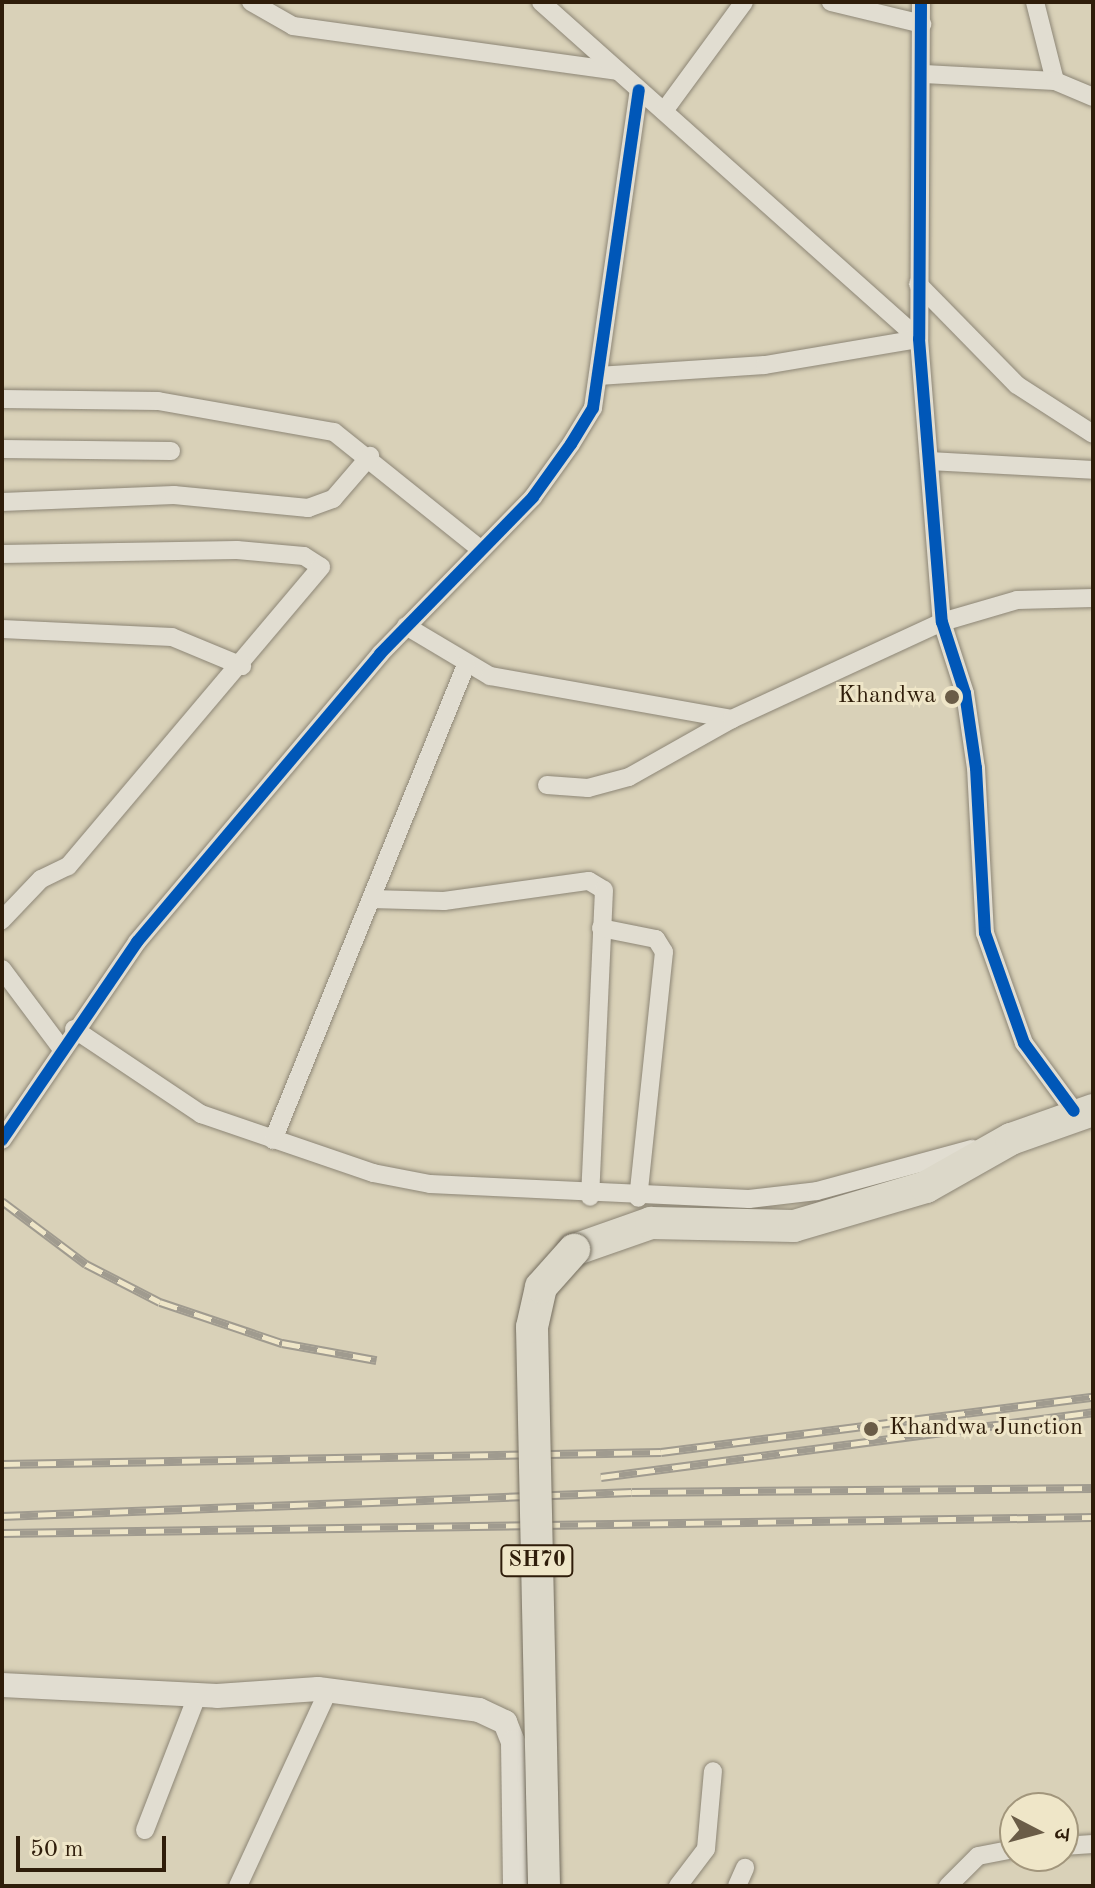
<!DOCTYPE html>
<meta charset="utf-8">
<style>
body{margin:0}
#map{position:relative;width:1095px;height:1888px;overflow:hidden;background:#d9d1b8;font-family:"Old Standard TT","Noto Serif Devanagari",serif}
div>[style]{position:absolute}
.roads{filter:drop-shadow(0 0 2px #8d8676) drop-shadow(0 0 2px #8d8676)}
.street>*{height:18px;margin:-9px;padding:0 9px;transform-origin:9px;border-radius:9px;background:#e1ddd1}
.secondary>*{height:24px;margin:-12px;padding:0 12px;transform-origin:12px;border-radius:12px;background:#e1ddd1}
.highway>*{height:32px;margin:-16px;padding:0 16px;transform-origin:16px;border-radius:16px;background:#dcd8c9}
.rail>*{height:9px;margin-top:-4.5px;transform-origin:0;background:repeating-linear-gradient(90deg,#efe6c8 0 18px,#a09b8f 0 36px);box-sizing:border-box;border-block:2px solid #a09b8f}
.bridges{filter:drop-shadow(0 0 2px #756e5f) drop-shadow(0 0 2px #756e5f)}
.highway-bridge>*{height:32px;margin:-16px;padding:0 16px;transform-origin:16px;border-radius:16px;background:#dcd8c9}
.cycleway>*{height:12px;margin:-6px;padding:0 6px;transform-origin:6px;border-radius:6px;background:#0057b8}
.dots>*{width:22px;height:22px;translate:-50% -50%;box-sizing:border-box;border:4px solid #efe6c8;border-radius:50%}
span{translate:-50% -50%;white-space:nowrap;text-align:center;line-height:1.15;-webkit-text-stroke:6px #efe6c8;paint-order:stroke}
.shield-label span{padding:2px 6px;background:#efe6c8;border:2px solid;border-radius:6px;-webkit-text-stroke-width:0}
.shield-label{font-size:22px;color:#2f1d0a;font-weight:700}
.poi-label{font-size:24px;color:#2f1d0a}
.right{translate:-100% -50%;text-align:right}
.left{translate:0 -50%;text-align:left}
.frame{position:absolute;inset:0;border:4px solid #2f1d0a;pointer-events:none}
.north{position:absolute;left:999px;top:1792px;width:80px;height:80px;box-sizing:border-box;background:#efe6c8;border:2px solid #a2967c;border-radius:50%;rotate:96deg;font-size:22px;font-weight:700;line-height:32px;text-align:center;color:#2f1d0a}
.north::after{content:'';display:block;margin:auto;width:28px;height:36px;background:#6a5c47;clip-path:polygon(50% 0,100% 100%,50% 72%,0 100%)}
.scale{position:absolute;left:16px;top:1836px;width:150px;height:36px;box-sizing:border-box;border:4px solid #2f1d0a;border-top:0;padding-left:10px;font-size:24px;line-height:28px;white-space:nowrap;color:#2f1d0a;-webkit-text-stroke:6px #efe6c8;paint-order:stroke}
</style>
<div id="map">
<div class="roads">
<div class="street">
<div style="left:251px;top:2px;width:48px;rotate:29.7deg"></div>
<div style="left:293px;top:26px;width:327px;rotate:7.9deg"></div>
<div style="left:541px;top:2px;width:506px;rotate:41.72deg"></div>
<div style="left:831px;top:2px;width:94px;rotate:13.6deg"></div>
<div style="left:921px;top:2px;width:337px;rotate:90.3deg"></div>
<div style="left:919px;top:339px;width:284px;rotate:85.4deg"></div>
<div style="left:942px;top:622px;width:75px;rotate:72.1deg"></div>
<div style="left:965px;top:693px;width:76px;rotate:81.7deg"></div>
<div style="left:976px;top:768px;width:165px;rotate:86.9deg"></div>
<div style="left:985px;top:933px;width:117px;rotate:70.5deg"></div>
<div style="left:1024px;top:1043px;width:84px;rotate:53.7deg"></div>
<div style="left:1035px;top:2px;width:81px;rotate:75.8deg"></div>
<div style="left:924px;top:74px;width:131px;rotate:3.1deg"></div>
<div style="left:1055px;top:81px;width:41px;rotate:22.8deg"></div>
<div style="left:664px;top:111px;width:135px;rotate:-53.7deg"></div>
<div style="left:918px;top:284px;width:141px;rotate:45.6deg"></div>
<div style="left:1017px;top:385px;width:90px;rotate:32.8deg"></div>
<div style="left:598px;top:376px;width:167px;rotate:-3.8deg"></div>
<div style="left:765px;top:365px;width:156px;rotate:-9.6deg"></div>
<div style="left:2px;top:399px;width:156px;rotate:0.7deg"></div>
<div style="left:158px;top:401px;width:179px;rotate:10deg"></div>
<div style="left:334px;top:432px;width:187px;rotate:38.7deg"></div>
<div style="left:2px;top:449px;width:169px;rotate:0.7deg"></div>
<div style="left:929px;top:461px;width:164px;rotate:3.1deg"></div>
<div style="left:2px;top:502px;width:172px;rotate:-2.3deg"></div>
<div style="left:174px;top:495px;width:135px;rotate:5.5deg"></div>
<div style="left:308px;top:508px;width:27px;rotate:-20deg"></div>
<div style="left:333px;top:499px;width:57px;rotate:-49.3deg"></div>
<div style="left:2px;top:554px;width:235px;rotate:-1deg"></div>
<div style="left:237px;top:550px;width:67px;rotate:5.1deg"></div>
<div style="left:304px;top:556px;width:20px;rotate:33deg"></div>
<div style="left:321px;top:567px;width:392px;rotate:130.2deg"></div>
<div style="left:68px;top:866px;width:30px;rotate:154deg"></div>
<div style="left:41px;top:879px;width:57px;rotate:133.6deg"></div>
<div style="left:406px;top:626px;width:98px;rotate:30.8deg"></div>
<div style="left:490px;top:676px;width:246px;rotate:10.1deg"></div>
<div style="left:2px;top:629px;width:170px;rotate:2.7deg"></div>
<div style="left:172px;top:637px;width:76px;rotate:22.5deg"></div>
<div style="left:547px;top:785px;width:41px;rotate:4.2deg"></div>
<div style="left:588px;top:788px;width:42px;rotate:-15deg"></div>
<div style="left:629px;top:777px;width:118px;rotate:-29.4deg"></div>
<div style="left:732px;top:719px;width:231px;rotate:-24.8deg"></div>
<div style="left:942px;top:622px;width:78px;rotate:-16.3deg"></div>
<div style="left:1017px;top:600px;width:76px;rotate:-1.5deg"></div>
<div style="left:371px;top:899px;width:73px;rotate:1.6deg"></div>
<div style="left:444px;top:901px;width:146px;rotate:-7.9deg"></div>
<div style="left:589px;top:881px;width:17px;rotate:31deg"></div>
<div style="left:604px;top:890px;width:307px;rotate:92.6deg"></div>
<div style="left:601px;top:928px;width:56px;rotate:11.3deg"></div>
<div style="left:656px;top:939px;width:15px;rotate:58deg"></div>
<div style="left:664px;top:952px;width:247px;rotate:96deg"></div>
<div style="left:2px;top:969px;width:99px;rotate:53.2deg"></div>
<div style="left:74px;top:1029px;width:153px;rotate:33.8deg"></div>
<div style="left:201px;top:1114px;width:182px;rotate:18.9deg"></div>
<div style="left:373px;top:1173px;width:58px;rotate:10.9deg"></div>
<div style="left:430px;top:1184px;width:319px;rotate:2.7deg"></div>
<div style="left:749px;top:1199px;width:68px;rotate:-6.7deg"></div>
<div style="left:817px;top:1191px;width:161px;rotate:-15.2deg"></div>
<div style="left:2px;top:1140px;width:240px;rotate:-55.7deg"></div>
<div style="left:137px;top:942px;width:377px;rotate:-49.8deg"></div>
<div style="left:380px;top:654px;width:219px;rotate:-45.7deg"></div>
<div style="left:533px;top:497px;width:65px;rotate:-54.4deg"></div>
<div style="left:571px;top:444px;width:42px;rotate:-58.6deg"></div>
<div style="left:593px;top:408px;width:321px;rotate:-81.8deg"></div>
<div style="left:273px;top:1140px;width:513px;rotate:-67.89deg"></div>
<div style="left:145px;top:1830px;width:144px;rotate:-68.8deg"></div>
<div style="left:1063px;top:1846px;width:30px;rotate:-4deg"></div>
<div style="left:238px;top:1886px;width:215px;rotate:-65.2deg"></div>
<div style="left:678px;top:1886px;width:46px;rotate:-52.9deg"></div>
<div style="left:706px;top:1849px;width:78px;rotate:-84.9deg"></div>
<div style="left:737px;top:1886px;width:20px;rotate:-66deg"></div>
<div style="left:948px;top:1886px;width:42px;rotate:-45deg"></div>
<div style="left:978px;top:1856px;width:38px;rotate:-11deg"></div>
</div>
<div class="secondary">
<div style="left:2px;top:1685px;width:215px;rotate:2.9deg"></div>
<div style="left:217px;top:1696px;width:101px;rotate:-4deg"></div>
<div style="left:318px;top:1689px;width:162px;rotate:7.4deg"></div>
<div style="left:479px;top:1710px;width:29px;rotate:25deg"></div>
<div style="left:505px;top:1722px;width:22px;rotate:68deg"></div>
<div style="left:513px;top:1742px;width:144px;rotate:89.2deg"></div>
</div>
<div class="highway">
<div style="left:574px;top:1250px;width:82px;rotate:-19.3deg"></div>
<div style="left:651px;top:1223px;width:143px;rotate:1.2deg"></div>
<div style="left:794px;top:1226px;width:138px;rotate:-16.5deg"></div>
<div style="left:926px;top:1187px;width:98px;rotate:-29.5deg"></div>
<div style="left:1011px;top:1139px;width:87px;rotate:-19.5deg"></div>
</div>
</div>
<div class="rail">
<div style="left:2px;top:1201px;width:105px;rotate:36.9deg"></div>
<div style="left:86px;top:1264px;width:83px;rotate:27.2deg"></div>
<div style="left:160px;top:1302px;width:129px;rotate:18.6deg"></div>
<div style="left:282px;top:1343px;width:96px;rotate:10.3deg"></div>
<div style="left:2px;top:1464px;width:659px;rotate:-1.04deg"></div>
<div style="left:661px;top:1452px;width:435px;rotate:-7.3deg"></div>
<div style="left:601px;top:1477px;width:496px;rotate:-7.5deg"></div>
<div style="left:2px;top:1516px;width:630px;rotate:-2.18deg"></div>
<div style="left:632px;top:1492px;width:461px;rotate:-0.5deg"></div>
<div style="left:2px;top:1533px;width:1091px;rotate:-0.84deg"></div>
</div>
<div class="bridges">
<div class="highway-bridge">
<div style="left:544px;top:1886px;width:559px;rotate:-91.23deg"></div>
<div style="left:532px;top:1327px;width:41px;rotate:-77.3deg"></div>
<div style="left:541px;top:1287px;width:50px;rotate:-48.3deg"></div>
</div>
</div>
<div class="cycleway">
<div style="left:921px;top:2px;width:337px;rotate:90.3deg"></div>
<div style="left:919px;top:339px;width:284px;rotate:85.4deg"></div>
<div style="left:942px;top:622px;width:75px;rotate:72.1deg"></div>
<div style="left:965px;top:693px;width:76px;rotate:81.7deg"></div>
<div style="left:976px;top:768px;width:165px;rotate:86.9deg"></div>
<div style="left:985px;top:933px;width:117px;rotate:70.5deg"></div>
<div style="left:1024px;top:1043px;width:84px;rotate:53.7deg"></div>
<div style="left:2px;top:1140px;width:240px;rotate:-55.7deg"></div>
<div style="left:137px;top:942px;width:377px;rotate:-49.8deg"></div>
<div style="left:380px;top:654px;width:219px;rotate:-45.7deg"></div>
<div style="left:533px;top:497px;width:65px;rotate:-54.4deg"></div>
<div style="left:571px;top:444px;width:42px;rotate:-58.6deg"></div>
<div style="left:593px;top:408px;width:321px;rotate:-81.8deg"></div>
</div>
<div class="dots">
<div style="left:952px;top:697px;background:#6a5c47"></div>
<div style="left:871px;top:1429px;background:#6a5c47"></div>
</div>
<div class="shield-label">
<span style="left:537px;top:1561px">SH70</span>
</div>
<div class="poi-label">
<span class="right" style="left:936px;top:697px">Khandwa</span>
<span class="left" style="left:889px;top:1429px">Khandwa Junction</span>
</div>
<div class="frame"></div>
<div class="north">उ</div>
<div class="scale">50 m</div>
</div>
